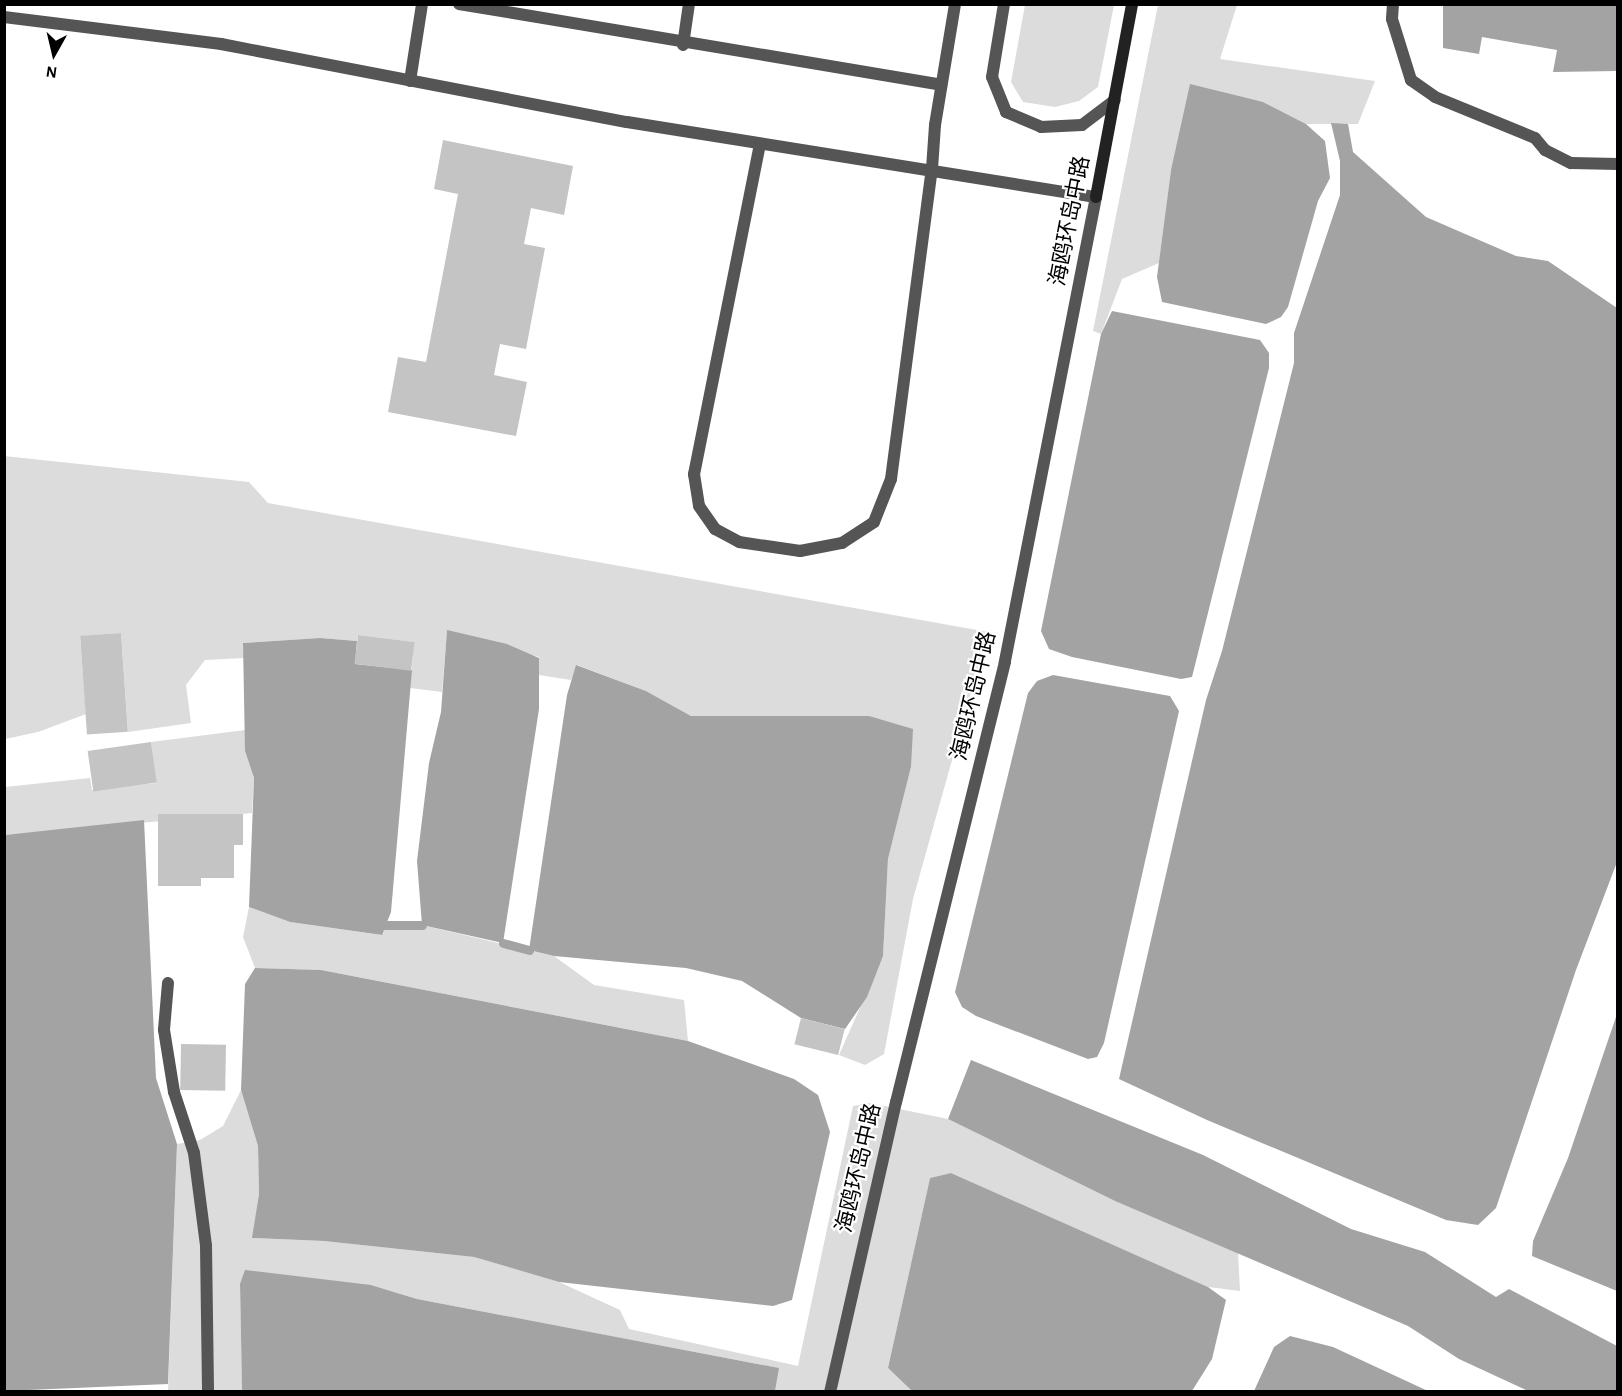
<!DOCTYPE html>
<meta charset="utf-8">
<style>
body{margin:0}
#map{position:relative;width:1622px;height:1396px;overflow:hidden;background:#fff;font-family:"Alegreya Sans","Noto Sans SC",sans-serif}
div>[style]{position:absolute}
.green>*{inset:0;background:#dcdcdc}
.water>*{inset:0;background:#a3a3a3}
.stream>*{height:9px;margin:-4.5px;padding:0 4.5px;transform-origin:4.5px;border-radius:4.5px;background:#a3a3a3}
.building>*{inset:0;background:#c4c4c4;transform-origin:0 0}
.lane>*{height:12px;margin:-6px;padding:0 6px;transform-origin:6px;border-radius:6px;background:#555}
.street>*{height:12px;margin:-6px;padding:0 6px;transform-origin:6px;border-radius:6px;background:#555}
.secondary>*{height:12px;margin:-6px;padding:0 6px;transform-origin:6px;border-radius:6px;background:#222}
span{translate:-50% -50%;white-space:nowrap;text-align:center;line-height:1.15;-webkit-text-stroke:4.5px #fff;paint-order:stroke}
.street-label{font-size:22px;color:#000}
.frame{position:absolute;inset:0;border:6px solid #000;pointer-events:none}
.north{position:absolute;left:24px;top:24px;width:60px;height:60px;-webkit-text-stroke:4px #fff;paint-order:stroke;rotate:188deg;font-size:16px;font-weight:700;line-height:24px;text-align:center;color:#000}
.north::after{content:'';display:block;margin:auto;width:21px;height:27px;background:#000;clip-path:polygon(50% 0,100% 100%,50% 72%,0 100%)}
</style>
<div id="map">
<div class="green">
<div style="clip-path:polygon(1025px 5px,1114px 5px,1098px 87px,1079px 101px,1055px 107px,1023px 102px,1011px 82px)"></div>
<div style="clip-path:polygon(1158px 5px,1237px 5px,1220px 59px,1375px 81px,1358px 124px,1306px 124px,1263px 102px,1171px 170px,1159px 263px,1122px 279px,1101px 334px,1093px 331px)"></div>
<div style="clip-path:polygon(4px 456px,249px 482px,268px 503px,988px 632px,913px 899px,884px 1054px,865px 1065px,839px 1055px,883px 956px,888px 859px,911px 767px,719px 717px,691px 716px,646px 691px,577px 665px,571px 680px,539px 675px,539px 657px,447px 631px,442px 692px,410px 688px,414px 642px,358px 635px,357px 641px,320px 638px,243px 643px,244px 658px,205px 660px,186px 685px,191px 723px,128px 732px,121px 633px,80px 636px,86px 714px,38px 732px,5px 739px)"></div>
<div style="clip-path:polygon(245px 730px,245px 751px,254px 778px,252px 813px,5px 835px,5px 787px,90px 778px,92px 790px,156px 783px,151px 742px)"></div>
<div style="clip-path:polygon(249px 907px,290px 922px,381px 935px,385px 925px,422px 925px,554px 956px,594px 985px,684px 1000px,688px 1041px,321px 970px,255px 968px,243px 937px)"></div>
<div style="clip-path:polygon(241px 1090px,258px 1146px,259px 1194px,253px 1238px,324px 1241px,474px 1257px,559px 1282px,620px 1310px,629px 1329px,798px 1366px,853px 1106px,870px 1103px,948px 1119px,1115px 1201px,1238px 1252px,1240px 1291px,1208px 1287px,951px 1173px,930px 1178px,888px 1368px,912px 1391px,775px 1391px,778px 1368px,417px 1299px,371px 1285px,240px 1284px,242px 1391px,168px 1392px,177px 1144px,200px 1140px,223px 1126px)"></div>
</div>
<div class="water">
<div style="clip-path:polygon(1443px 5px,1617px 5px,1617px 71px,1553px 72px,1557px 50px,1482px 37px,1479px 54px,1443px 48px)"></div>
<div style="clip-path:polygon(1190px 84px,1263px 102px,1306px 124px,1325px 141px,1330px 178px,1318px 201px,1288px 307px,1281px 317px,1266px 324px,1162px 302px,1157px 277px,1171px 170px)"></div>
<div style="clip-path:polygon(1331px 123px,1348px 124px,1353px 152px,1426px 217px,1516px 256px,1548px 261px,1617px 308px,1617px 862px,1576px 970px,1496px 1208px,1478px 1225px,1446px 1220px,1207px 1120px,1119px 1079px,1206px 700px,1222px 651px,1294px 363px,1294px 333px,1340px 195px,1340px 161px)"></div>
<div style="clip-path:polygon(1112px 311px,1260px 340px,1269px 353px,1269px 368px,1192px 677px,1181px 679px,1072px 657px,1049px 649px,1041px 631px,1101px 334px)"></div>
<div style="clip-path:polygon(447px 630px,507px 644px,539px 658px,539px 709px,503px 943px,422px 925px,417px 861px,429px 763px,441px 712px)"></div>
<div style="clip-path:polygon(320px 638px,357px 641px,355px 664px,412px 670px,391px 912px,382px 935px,290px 922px,249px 907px,254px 778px,245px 751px,243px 643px)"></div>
<div style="clip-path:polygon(576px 665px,646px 691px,691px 716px,869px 716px,913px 729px,911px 767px,888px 859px,883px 956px,867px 997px,845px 1029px,801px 1018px,742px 981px,686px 968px,554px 956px,529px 950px,567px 695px)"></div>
<div style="clip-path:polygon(1053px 675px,1170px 696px,1179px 711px,1104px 1043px,1097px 1057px,1088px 1059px,976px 1016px,962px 1007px,955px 992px,1028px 693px,1037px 681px)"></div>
<div style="clip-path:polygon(144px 820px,156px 1078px,177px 1144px,168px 1384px,5px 1391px,5px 835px)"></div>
<div style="clip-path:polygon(255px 968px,321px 970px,688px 1041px,794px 1079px,818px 1095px,830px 1132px,792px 1300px,773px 1306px,559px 1282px,474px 1257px,324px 1241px,252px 1238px,259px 1194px,258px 1146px,241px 1090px,245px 984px)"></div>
<div style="clip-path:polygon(1617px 1014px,1617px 1291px,1532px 1256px,1533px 1241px,1568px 1158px)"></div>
<div style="clip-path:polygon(971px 1060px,1203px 1155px,1351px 1229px,1425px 1252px,1496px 1297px,1509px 1289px,1617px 1346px,1617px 1391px,1528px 1391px,1459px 1359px,1408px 1326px,1115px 1201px,948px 1119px)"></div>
<div style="clip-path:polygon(951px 1173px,1208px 1287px,1226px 1300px,1212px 1359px,1192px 1391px,912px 1391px,888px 1368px,930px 1178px)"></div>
<div style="clip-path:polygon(245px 1270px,371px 1285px,417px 1299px,779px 1368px,775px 1391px,242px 1391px,240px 1284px)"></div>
<div style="clip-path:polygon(1290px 1336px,1333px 1347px,1428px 1391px,1254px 1391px,1274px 1347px)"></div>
</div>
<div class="stream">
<div style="left:385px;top:925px;width:37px"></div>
<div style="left:503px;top:943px;width:27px;rotate:15deg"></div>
</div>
<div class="building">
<div style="clip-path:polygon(443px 140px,573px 166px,564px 215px,531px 208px,524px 244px,545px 248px,526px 349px,500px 344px,494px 375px,527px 382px,516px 436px,388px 412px,398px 357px,426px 362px,458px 194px,434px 189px)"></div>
<div style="left:121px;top:633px;width:99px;height:41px;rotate:86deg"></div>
<div style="left:358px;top:635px;width:57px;height:29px;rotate:7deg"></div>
<div style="left:151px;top:742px;width:41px;height:64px;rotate:82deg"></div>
<div style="clip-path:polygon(158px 814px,243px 814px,243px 845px,234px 845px,234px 878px,201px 878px,201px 886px,158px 886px)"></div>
<div style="left:801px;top:1018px;width:45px;height:27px;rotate:14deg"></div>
<div style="left:181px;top:1044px;width:45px;height:46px;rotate:1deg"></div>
</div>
<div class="lane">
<div style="left:459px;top:4px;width:489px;rotate:9.5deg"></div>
<div style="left:1004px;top:4px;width:74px;rotate:99.3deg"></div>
<div style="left:992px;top:77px;width:38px;rotate:68deg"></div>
<div style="left:1006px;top:112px;width:38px;rotate:23deg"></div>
<div style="left:1041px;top:127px;width:41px;rotate:-2.8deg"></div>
<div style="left:1082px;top:125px;width:41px;rotate:-37.1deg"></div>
<div style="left:683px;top:45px;width:41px;rotate:-81.7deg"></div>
<div style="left:410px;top:81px;width:78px;rotate:-81.1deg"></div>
<div style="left:932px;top:169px;width:44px;rotate:-86.1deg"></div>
<div style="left:935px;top:125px;width:123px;rotate:-80.6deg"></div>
<div style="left:168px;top:983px;width:47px;rotate:94.9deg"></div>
<div style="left:164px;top:1030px;width:63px;rotate:80.8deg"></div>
<div style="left:174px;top:1092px;width:64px;rotate:71.8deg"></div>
<div style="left:194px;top:1153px;width:94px;rotate:82.6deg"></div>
<div style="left:206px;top:1246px;width:146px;rotate:89.2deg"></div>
</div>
<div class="street">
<div style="left:1393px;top:4px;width:15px;rotate:94deg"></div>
<div style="left:1392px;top:19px;width:64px;rotate:72.7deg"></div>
<div style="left:1411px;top:80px;width:29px;rotate:35deg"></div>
<div style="left:1435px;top:97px;width:108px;rotate:22.3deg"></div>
<div style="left:1535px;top:138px;width:16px;rotate:50deg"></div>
<div style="left:1545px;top:150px;width:29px;rotate:27deg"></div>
<div style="left:1571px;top:163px;width:47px;rotate:1.2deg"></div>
<div style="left:4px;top:17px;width:219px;rotate:7.1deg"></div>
<div style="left:221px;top:44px;width:413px;rotate:10.9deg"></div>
<div style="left:627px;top:122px;width:475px;rotate:9.1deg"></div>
<div style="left:1096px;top:197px;width:474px;rotate:101.1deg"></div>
<div style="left:1005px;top:662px;width:453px;rotate:103.9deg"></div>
<div style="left:896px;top:1102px;width:297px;rotate:102.8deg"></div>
<div style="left:760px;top:144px;width:337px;rotate:101.3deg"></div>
<div style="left:694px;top:474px;width:32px;rotate:81deg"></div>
<div style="left:699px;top:506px;width:28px;rotate:55deg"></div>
<div style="left:715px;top:529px;width:27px;rotate:28deg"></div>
<div style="left:739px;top:542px;width:62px;rotate:8.4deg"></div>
<div style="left:800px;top:551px;width:43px;rotate:-10.8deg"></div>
<div style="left:842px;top:543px;width:38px;rotate:-33deg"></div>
<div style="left:874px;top:522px;width:46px;rotate:-68.4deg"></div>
<div style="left:891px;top:479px;width:313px;rotate:-82.5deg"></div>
</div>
<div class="secondary">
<div style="left:1096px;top:197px;width:196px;rotate:-79.4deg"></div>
</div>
<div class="street-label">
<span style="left:1070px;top:221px;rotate:-79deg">海鸥环岛中路</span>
<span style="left:974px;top:696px;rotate:-77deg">海鸥环岛中路</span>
<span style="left:859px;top:1168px;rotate:-77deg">海鸥环岛中路</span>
</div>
<div class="frame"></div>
<div class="north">N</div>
</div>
